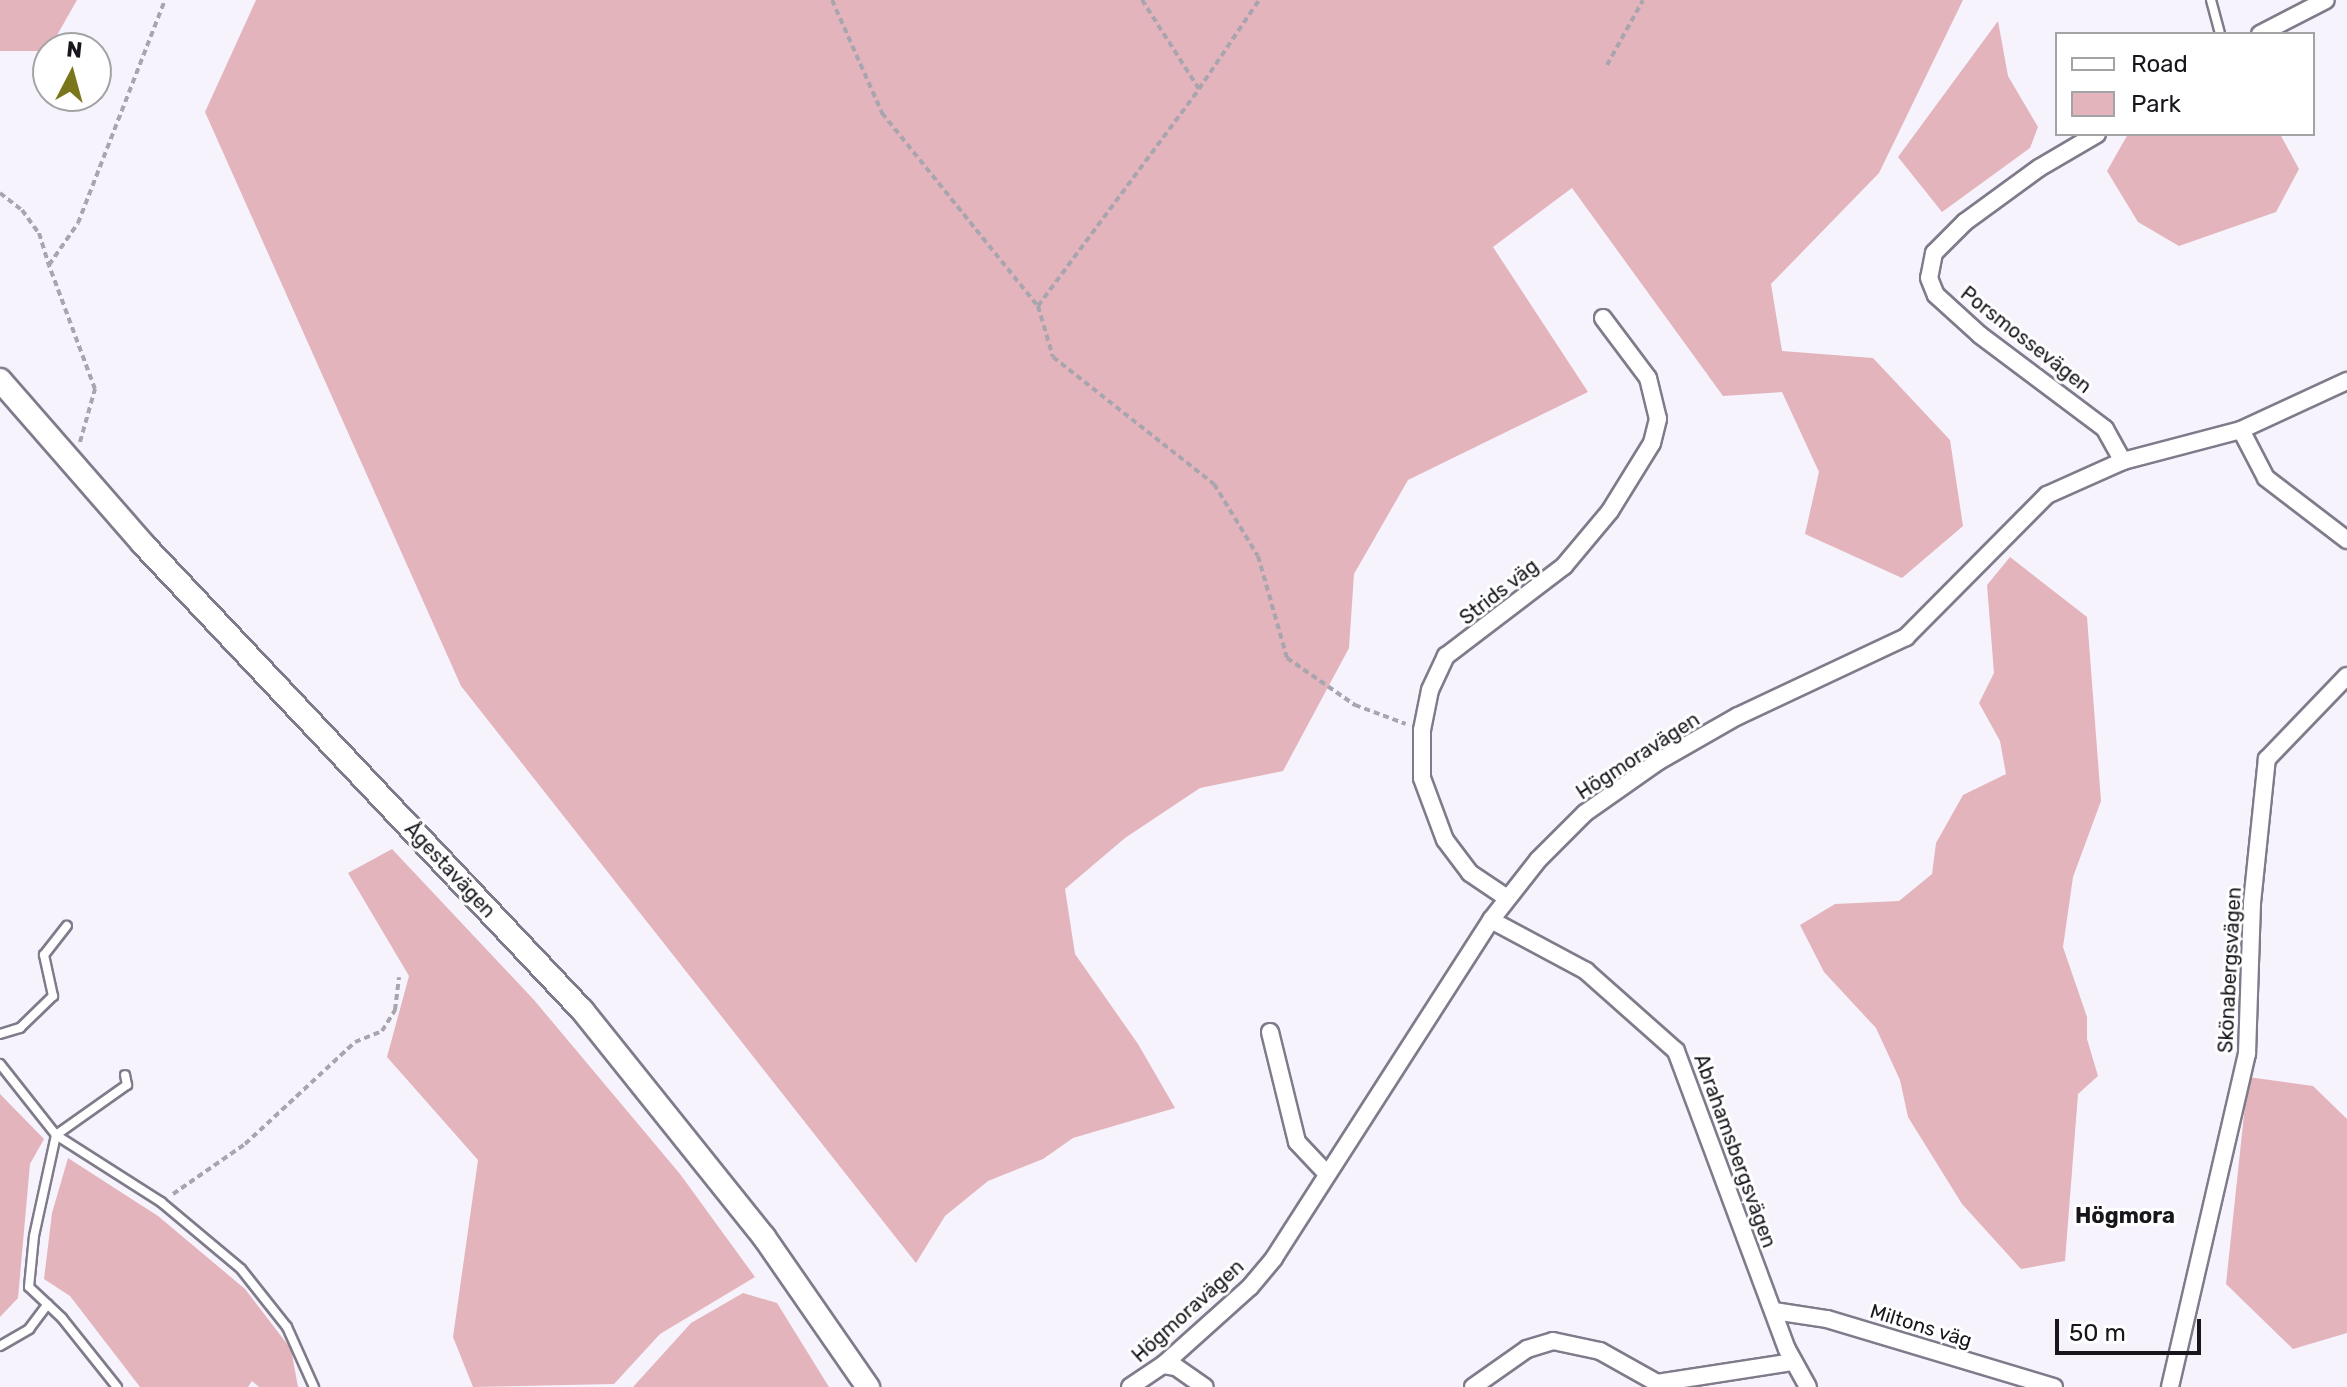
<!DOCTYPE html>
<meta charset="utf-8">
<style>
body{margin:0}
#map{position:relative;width:2347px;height:1387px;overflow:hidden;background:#f6f3fd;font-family:Rubik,sans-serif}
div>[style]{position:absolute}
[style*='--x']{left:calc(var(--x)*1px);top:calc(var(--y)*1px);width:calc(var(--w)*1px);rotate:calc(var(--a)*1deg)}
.green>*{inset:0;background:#e3b4bb}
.path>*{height:4px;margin-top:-2px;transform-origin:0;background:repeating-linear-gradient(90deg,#a8a5ae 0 6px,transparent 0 10px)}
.roads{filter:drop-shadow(2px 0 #807b8a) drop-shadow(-2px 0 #807b8a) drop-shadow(0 2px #807b8a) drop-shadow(0 -2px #807b8a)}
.service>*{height:8px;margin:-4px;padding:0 4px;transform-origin:4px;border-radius:4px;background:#fff}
.minor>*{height:16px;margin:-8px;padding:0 8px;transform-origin:8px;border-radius:8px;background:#fff}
.secondary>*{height:22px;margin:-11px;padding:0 11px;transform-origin:11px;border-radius:11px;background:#fff}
span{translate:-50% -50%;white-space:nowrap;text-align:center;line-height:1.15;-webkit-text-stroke:6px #fff;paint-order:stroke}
.street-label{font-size:20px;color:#18161c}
.neighbourhood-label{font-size:22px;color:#18161c;font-weight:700}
.legend{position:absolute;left:2055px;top:32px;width:260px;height:104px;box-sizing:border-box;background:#fff;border:2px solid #a3a2a4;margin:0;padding:10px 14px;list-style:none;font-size:24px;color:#18161c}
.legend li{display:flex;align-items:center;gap:16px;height:40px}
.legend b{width:40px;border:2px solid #a3a2a4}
.north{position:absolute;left:32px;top:32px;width:80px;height:80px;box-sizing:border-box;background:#fff;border:2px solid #a3a2a4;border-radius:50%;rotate:6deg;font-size:22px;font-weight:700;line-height:32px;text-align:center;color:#18161c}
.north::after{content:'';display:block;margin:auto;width:28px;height:36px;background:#7a761c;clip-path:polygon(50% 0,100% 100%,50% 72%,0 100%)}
.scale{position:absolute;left:2055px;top:1319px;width:146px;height:36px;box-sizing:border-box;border:4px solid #18161c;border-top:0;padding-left:10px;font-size:24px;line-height:28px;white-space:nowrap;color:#18161c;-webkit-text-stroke:6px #fff;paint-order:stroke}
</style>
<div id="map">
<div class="green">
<div style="clip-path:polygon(0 0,77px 0,48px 51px,0 51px)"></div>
<div style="clip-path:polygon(256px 0,1963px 0,1879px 173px,1771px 284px,1782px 351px,1873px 358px,1950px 440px,1963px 526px,1902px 578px,1805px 534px,1819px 472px,1782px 392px,1723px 396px,1572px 188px,1493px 247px,1588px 392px,1408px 480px,1354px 574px,1349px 648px,1283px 771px,1200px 788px,1125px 838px,1065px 889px,1075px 954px,1138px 1044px,1175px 1108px,1073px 1138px,1043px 1159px,988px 1181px,945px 1216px,916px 1263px,461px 686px,205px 112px)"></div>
<div style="clip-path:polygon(1998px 21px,2008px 76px,2038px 127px,2030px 148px,1942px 212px,1898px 157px)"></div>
<div style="clip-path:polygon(2128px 134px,2280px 134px,2299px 169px,2276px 212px,2179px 246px,2138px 222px,2107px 171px)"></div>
<div style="clip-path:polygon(2010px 557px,2087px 617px,2101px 801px,2073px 877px,2063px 947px,2087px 1017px,2087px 1039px,2098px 1076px,2078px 1094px,2065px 1261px,2021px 1269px,1962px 1204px,1908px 1117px,1900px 1080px,1876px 1028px,1824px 972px,1800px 925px,1835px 904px,1899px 901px,1932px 874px,1936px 843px,1963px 795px,2006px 774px,2000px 741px,1979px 703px,1994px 673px,1987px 585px)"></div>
<div style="clip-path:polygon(392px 849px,534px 1000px,680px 1174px,755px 1277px,660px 1334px,614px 1384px,473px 1387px,453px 1337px,478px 1160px,387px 1057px,409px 976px,348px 873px)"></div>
<div style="clip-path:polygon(2248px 1077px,2313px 1086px,2347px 1119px,2347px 1333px,2293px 1349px,2226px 1284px)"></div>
<div style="clip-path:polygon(0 1094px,44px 1139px,30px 1164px,18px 1298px,0 1317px)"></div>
<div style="clip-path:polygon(68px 1158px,158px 1216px,245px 1289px,291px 1349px,298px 1387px,259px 1387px,252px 1381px,248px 1387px,140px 1387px,70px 1296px,44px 1279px,52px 1213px)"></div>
<div style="clip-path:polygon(743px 1293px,777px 1303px,829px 1387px,633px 1387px,691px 1323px)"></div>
</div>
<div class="path">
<div style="--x:832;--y:0;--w:124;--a:66.1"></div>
<div style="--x:882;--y:113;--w:248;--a:51.1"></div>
<div style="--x:1038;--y:306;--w:53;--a:73.6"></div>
<div style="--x:1053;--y:357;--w:205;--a:38.3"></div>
<div style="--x:1214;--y:484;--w:84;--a:58.6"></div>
<div style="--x:1258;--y:556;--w:106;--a:74.1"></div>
<div style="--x:1287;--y:658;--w:83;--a:34.7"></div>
<div style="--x:1355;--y:705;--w:54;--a:20.4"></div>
<div style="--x:1607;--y:65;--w:74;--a:-61"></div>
<div style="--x:1199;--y:89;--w:107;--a:-56"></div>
<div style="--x:0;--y:193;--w:28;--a:38"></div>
<div style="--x:22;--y:210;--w:29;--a:54"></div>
<div style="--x:39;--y:233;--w:34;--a:73"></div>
<div style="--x:1038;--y:306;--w:270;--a:-53.4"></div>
<div style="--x:1199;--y:89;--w:106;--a:-122.6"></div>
<div style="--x:80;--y:442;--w:55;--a:-74.2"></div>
<div style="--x:95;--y:389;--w:132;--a:-110.4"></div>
<div style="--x:49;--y:265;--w:51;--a:-55.4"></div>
<div style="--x:78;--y:223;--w:239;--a:-68.7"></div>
<div style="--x:173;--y:1194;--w:88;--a:-34.8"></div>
<div style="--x:245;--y:1144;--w:150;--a:-42.8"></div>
<div style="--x:355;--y:1042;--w:29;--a:-22"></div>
<div style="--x:382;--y:1031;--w:25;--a:-58"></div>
<div style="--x:395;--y:1010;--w:33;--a:-83"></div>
</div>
<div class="roads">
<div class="service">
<div style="--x:2211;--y:0;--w:35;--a:75"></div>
<div style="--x:0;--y:1034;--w:21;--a:-17"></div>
<div style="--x:20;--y:1028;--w:46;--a:-44.1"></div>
<div style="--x:53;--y:996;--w:42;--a:-102.4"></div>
<div style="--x:44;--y:955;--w:37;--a:-52"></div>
<div style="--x:0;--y:1064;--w:90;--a:51.7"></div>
<div style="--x:56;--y:1135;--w:125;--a:32.5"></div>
<div style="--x:161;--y:1202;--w:104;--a:39.9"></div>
<div style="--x:241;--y:1269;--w:74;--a:51.6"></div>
<div style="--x:287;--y:1327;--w:66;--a:65.8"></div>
<div style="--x:0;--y:1346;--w:34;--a:-30"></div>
<div style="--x:29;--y:1329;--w:31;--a:-53"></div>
<div style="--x:117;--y:1387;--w:88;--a:-128.6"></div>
<div style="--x:62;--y:1318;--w:45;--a:-136.8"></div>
<div style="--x:29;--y:1287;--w:51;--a:-84.4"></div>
<div style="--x:34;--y:1236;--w:103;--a:-77.7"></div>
<div style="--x:56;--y:1135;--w:87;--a:-35.2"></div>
<div style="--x:127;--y:1085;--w:10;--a:-101"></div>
</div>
<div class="minor">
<div style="--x:2260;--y:34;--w:74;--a:-27.3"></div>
<div style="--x:2097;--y:134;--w:67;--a:149.6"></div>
<div style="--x:2039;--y:168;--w:92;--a:143.9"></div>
<div style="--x:1965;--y:222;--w:44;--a:135"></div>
<div style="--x:1934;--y:253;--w:25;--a:101"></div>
<div style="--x:1929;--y:278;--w:18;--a:68"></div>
<div style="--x:1936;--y:295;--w:59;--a:42.3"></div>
<div style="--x:1980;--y:335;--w:156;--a:36.9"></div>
<div style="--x:2105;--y:429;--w:37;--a:61"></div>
<div style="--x:2241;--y:430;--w:54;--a:62.5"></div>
<div style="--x:2266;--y:478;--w:102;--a:37.4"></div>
<div style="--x:1507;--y:898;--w:45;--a:-146"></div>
<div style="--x:1470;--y:873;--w:41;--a:-127.1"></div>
<div style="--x:1445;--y:840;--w:66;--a:-110.4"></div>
<div style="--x:1422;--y:778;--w:48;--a:-90"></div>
<div style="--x:1422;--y:730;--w:41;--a:-78.7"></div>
<div style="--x:1430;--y:690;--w:38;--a:-65"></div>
<div style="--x:1446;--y:656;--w:148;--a:-37.3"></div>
<div style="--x:1564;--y:566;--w:72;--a:-50.1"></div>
<div style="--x:1610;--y:511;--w:80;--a:-58.3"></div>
<div style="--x:1652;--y:443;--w:25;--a:-76"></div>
<div style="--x:1658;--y:419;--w:42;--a:-103.7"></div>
<div style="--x:1648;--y:378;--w:75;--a:-126.9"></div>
<div style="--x:1491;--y:920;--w:108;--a:28.2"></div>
<div style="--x:1586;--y:971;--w:120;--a:41.6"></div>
<div style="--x:1676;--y:1051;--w:318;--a:69.6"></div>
<div style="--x:1787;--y:1349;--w:43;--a:61.1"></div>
<div style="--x:1270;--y:1032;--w:113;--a:76.2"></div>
<div style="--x:1297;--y:1142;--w:44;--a:46.8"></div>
<div style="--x:1774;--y:1311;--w:54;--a:8.6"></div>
<div style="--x:1827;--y:1319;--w:237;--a:16.7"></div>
<div style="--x:1163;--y:1365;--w:13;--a:9"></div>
<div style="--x:1176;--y:1367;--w:35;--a:35"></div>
<div style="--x:1130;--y:1387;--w:40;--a:-34"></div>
<div style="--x:1163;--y:1365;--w:117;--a:-41.9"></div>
<div style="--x:1250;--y:1287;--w:38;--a:-50"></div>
<div style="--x:1274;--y:1258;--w:402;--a:-57.3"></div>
<div style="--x:1491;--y:920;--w:76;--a:-51.9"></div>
<div style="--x:1538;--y:860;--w:66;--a:-45"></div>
<div style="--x:1585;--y:813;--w:90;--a:-35.1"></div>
<div style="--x:1659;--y:761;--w:91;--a:-29.7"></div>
<div style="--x:1738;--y:716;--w:186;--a:-25.2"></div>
<div style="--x:1906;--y:637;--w:200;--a:-45.2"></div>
<div style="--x:2047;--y:495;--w:83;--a:-24.1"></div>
<div style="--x:2123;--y:461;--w:122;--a:-14.7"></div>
<div style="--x:2241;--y:430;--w:117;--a:-24.8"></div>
<div style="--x:1473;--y:1387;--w:66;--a:-35.1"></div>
<div style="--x:1527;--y:1349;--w:27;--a:-17"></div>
<div style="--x:1553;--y:1341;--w:48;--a:12"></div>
<div style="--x:1600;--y:1351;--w:65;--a:29.3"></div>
<div style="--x:1657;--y:1383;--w:138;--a:-8.8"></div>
<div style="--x:2170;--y:1387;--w:342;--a:-77"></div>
<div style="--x:2247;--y:1054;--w:151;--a:-88.1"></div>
<div style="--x:2252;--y:903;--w:145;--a:-84.1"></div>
<div style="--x:2267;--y:759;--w:115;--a:-46.1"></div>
</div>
<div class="secondary">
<div style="--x:0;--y:380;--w:216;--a:48.9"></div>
<div style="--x:142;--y:543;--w:642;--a:46.71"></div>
<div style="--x:582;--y:1010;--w:291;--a:51.3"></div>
<div style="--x:764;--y:1237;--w:183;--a:55.3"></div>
</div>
</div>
<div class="street-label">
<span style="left:2026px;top:340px;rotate:38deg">Porsmossevägen</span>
<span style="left:1499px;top:592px;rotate:-38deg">Strids väg</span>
<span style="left:1638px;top:756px;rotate:-33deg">Högmoravägen</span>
<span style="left:450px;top:870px;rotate:47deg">Ågestavägen</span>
<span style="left:2230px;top:970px;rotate:-87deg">Skönabergsvägen</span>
<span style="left:1735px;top:1151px;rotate:70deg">Abrahamsbergsvägen</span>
<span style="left:1188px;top:1311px;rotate:-42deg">Högmoravägen</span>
<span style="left:1921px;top:1326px;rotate:17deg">Miltons väg</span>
</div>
<div class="neighbourhood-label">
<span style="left:2125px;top:1216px">Högmora</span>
</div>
<ul class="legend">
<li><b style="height:10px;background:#fff"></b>Road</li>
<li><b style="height:22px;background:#e3b4bb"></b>Park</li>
</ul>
<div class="north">N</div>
<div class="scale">50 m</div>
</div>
